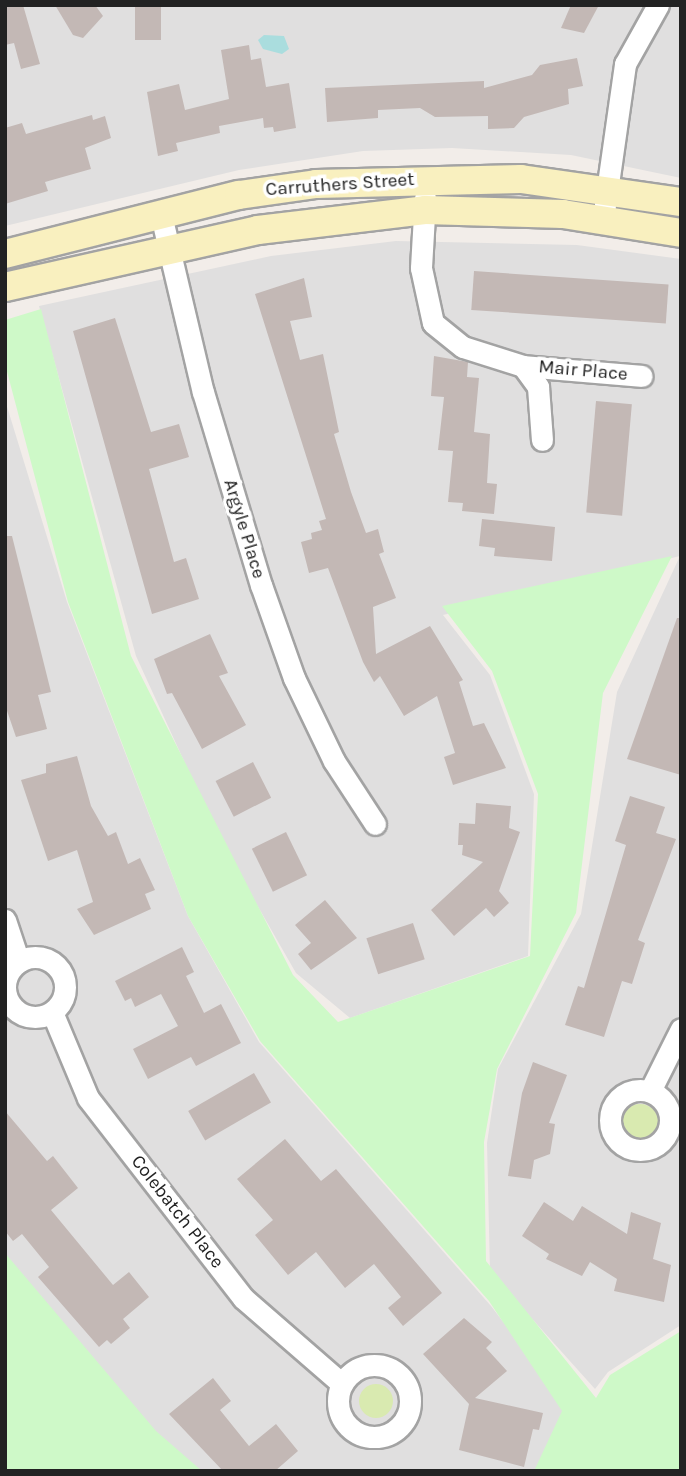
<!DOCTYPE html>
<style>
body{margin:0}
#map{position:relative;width:686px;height:1476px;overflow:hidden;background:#f2ede9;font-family:Karla,sans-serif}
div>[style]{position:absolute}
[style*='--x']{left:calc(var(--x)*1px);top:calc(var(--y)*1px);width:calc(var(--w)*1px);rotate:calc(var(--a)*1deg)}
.residential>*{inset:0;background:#e0dfdf}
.grass>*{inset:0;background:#d9eab0}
.round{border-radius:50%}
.park>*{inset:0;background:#cef9c8}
.water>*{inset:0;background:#aaddde}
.building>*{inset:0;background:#c3b8b5;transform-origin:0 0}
.roads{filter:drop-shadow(2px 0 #a3a3a3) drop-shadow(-2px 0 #a3a3a3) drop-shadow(0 2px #a3a3a3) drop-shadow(0 -2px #a3a3a3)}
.minor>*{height:21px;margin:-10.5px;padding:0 10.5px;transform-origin:10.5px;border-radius:10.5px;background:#fff}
.minor>.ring{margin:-10.5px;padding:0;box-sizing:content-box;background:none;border:21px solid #fff;border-radius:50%}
.secondary>*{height:28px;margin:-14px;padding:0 14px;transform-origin:14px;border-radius:14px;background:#f9f0bf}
span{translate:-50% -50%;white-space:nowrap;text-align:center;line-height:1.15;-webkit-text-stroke:7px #fff;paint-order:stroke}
.street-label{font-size:19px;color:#222}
.frame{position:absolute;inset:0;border:7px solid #222;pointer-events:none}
</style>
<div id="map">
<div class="residential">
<div style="clip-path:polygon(5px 5px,681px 5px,681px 178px,571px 155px,452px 148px,363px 151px,239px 170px,5px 226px)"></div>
<div style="clip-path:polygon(396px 241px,577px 245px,681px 259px,681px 1325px,608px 1372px,595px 1389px,490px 1272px,487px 1143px,498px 1069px,581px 914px,617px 692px,680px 556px,443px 615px,490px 675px,534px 794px,528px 956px,350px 1018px,296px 973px,221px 842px,136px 656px,39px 306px,271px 256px)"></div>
<div style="clip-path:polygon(5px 400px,67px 602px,188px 916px,259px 1042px,491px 1306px,575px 1415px,545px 1471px,179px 1471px,5px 1272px)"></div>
</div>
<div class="grass">
<div class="round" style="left:621px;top:1104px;width:38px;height:38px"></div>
<div class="round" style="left:359px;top:1384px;width:34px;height:34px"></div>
</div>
<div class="park">
<div style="clip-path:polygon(41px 309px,131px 656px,293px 975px,338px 1022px,530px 956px,538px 794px,492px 671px,442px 606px,672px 556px,603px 693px,576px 913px,497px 1069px,484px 1142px,486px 1261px,596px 1398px,610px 1375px,681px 1331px,681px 1471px,534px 1471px,562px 1411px,489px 1301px,260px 1041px,188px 916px,68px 602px,5px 364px,5px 320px)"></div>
<div style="clip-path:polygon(5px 1253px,156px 1431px,202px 1471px,5px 1471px)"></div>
</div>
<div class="water">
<div style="clip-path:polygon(264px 35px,284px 36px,289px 49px,282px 54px,263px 49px,258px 40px)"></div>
</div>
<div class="building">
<div style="clip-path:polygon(5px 5px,23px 5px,40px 64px,21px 69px,14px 43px,5px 45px)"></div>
<div style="clip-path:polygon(55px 5px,95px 5px,103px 16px,83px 38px,73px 35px)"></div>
<div style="left:135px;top:5px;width:26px;height:35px"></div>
<div style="clip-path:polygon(571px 5px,599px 5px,584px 33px,561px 28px)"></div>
<div style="clip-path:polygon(249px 45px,251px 60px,261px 58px,266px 87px,289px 83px,296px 128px,274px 132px,273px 127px,264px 128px,263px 118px,219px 126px,220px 133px,176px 143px,178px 151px,158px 156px,147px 92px,179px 84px,185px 110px,229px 99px,221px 50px)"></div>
<div style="clip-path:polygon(577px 58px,583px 86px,568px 89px,569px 104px,524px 117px,514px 128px,488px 129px,488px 116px,435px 117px,420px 108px,378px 110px,378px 118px,327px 122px,325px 88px,484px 81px,484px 88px,532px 75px,540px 65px)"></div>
<div style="clip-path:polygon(92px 115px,93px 120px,105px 116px,111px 138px,85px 148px,91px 169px,45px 182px,48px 191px,5px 204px,5px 128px,22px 123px,26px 134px)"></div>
<div style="left:474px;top:271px;width:195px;height:39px;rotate:4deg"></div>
<div style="clip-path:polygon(304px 278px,312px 317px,290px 321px,300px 360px,323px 354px,339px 432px,334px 434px,351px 492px,366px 533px,378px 529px,384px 552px,379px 554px,396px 598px,373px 607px,376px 654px,430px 626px,463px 680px,459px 682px,473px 726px,484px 723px,506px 768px,453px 785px,444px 757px,455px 753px,437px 696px,404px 716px,380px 676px,374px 682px,363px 662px,328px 568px,309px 573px,301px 542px,312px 539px,311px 533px,322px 530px,319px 521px,326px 519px,255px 294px)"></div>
<div style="clip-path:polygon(115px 318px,151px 432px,179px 424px,189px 457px,149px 469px,174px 562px,186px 558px,199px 599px,152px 614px,73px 331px)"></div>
<div style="clip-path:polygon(434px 356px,468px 362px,467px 377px,479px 378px,474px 432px,490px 434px,487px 483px,497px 484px,494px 514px,462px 511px,463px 503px,448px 502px,453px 451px,438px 450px,444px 397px,431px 396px)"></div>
<div style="left:596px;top:401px;width:36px;height:112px;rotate:5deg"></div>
<div style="clip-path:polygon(482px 519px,555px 527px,552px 561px,494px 556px,495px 548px,479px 546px)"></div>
<div style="clip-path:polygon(5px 536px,12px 536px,51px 692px,38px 695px,47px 729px,16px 737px,5px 705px)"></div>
<div style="clip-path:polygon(677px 618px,681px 618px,681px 775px,627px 759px)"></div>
<div style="clip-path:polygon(210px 634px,228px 673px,219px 676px,246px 725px,202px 749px,172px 693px,167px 694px,154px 659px)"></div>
<div style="clip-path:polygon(77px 756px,91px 806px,108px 836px,116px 832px,128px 864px,140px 858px,155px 890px,145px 894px,151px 909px,94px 935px,77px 909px,93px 902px,77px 850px,48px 861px,21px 780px,46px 773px,46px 764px)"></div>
<div style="left:253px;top:762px;width:40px;height:42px;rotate:63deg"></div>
<div style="clip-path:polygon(630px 796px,665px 807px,656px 833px,676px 839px,638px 940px,645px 943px,632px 984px,622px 981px,604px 1037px,565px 1025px,578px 986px,584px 988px,626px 845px,615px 841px)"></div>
<div style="clip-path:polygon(476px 803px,511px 806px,509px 828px,520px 832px,499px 891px,509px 903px,494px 917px,486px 908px,454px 936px,431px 910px,483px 862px,462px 855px,463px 845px,458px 845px,459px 823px,475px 824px)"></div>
<div style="left:286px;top:832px;width:48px;height:38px;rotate:64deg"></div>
<div style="clip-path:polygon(325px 900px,357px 938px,311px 970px,298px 954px,311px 943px,295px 925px)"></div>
<div style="left:413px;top:923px;width:38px;height:49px;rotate:72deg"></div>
<div style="clip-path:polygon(182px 947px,194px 972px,186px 976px,204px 1013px,221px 1004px,241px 1043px,196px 1066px,191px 1057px,148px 1079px,133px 1049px,178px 1026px,161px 994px,135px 1007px,131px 998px,125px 1001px,115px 981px)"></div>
<div style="clip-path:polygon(533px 1062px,567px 1075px,549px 1123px,555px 1124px,550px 1154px,534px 1160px,531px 1179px,508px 1176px,522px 1093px)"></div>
<div style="left:254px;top:1073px;width:34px;height:76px;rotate:60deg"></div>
<div style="clip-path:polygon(5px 1111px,47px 1161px,53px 1156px,78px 1188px,51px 1210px,113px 1285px,129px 1272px,149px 1297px,123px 1319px,130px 1328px,111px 1344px,107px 1340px,99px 1347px,38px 1277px,49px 1267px,22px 1234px,13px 1241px,5px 1231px)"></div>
<div style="clip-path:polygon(285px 1139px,321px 1181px,336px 1169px,442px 1293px,403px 1326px,388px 1308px,401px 1297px,374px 1264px,345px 1288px,316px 1252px,288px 1275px,255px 1235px,273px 1220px,237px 1179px)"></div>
<div style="clip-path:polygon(544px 1202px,573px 1221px,582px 1206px,627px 1234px,631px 1212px,661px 1223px,653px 1259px,671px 1265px,664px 1302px,614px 1291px,617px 1279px,590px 1262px,582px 1276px,546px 1259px,549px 1254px,522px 1236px)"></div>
<div style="clip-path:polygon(464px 1318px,492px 1342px,486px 1348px,507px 1371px,475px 1398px,543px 1413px,539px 1430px,533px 1429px,524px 1467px,459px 1450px,469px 1404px,423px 1354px)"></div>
<div style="clip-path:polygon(213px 1378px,231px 1401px,220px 1410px,249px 1446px,276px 1424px,298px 1451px,275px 1471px,223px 1471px,169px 1414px)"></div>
</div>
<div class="roads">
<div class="minor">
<div style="--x:425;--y:198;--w:70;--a:93.3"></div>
<div style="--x:421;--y:268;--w:56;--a:77.7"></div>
<div style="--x:433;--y:323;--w:38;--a:39"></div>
<div style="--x:463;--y:347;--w:63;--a:17.6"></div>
<div style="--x:523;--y:366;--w:26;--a:54"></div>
<div style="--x:538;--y:387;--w:53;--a:85.7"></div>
<div style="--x:161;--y:215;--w:182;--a:76.7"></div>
<div style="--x:203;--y:392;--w:202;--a:73.3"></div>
<div style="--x:261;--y:585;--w:99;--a:70.5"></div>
<div style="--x:294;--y:678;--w:92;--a:64.3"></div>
<div style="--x:334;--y:761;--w:75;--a:56.9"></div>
<div style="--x:603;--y:219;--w:157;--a:-81.9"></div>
<div style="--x:625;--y:64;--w:68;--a:-60.8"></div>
<div style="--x:523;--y:366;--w:119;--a:4.8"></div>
<div style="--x:5;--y:920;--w:44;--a:71.6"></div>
<div class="ring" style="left:5px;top:957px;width:39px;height:39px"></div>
<div style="--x:52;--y:1012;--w:93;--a:67.3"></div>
<div style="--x:88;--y:1098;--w:253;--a:52.2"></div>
<div style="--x:243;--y:1298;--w:131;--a:41"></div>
<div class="ring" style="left:610px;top:1090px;width:39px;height:39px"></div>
<div style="--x:650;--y:1091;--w:69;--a:-63.4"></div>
<div class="ring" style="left:338px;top:1365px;width:51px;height:51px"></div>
</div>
<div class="secondary">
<div style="--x:5;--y:254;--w:241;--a:-14.2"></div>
<div style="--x:239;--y:195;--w:78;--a:-8.1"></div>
<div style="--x:316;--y:184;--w:205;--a:-1.4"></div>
<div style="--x:521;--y:179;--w:162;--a:8.2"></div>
<div style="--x:5;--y:287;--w:259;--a:-12.7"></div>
<div style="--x:258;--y:230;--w:168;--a:-6.8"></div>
<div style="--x:425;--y:210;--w:138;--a:1.7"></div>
<div style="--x:563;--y:214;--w:120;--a:9.1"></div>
</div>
</div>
<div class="street-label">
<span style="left:340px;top:185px;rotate:-4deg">Carruthers Street</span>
<span style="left:583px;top:371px;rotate:5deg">Mair Place</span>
<span style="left:244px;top:529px;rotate:73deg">Argyle Place</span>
<span style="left:177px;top:1212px;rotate:52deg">Colebatch Place</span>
</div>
<div class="frame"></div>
</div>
